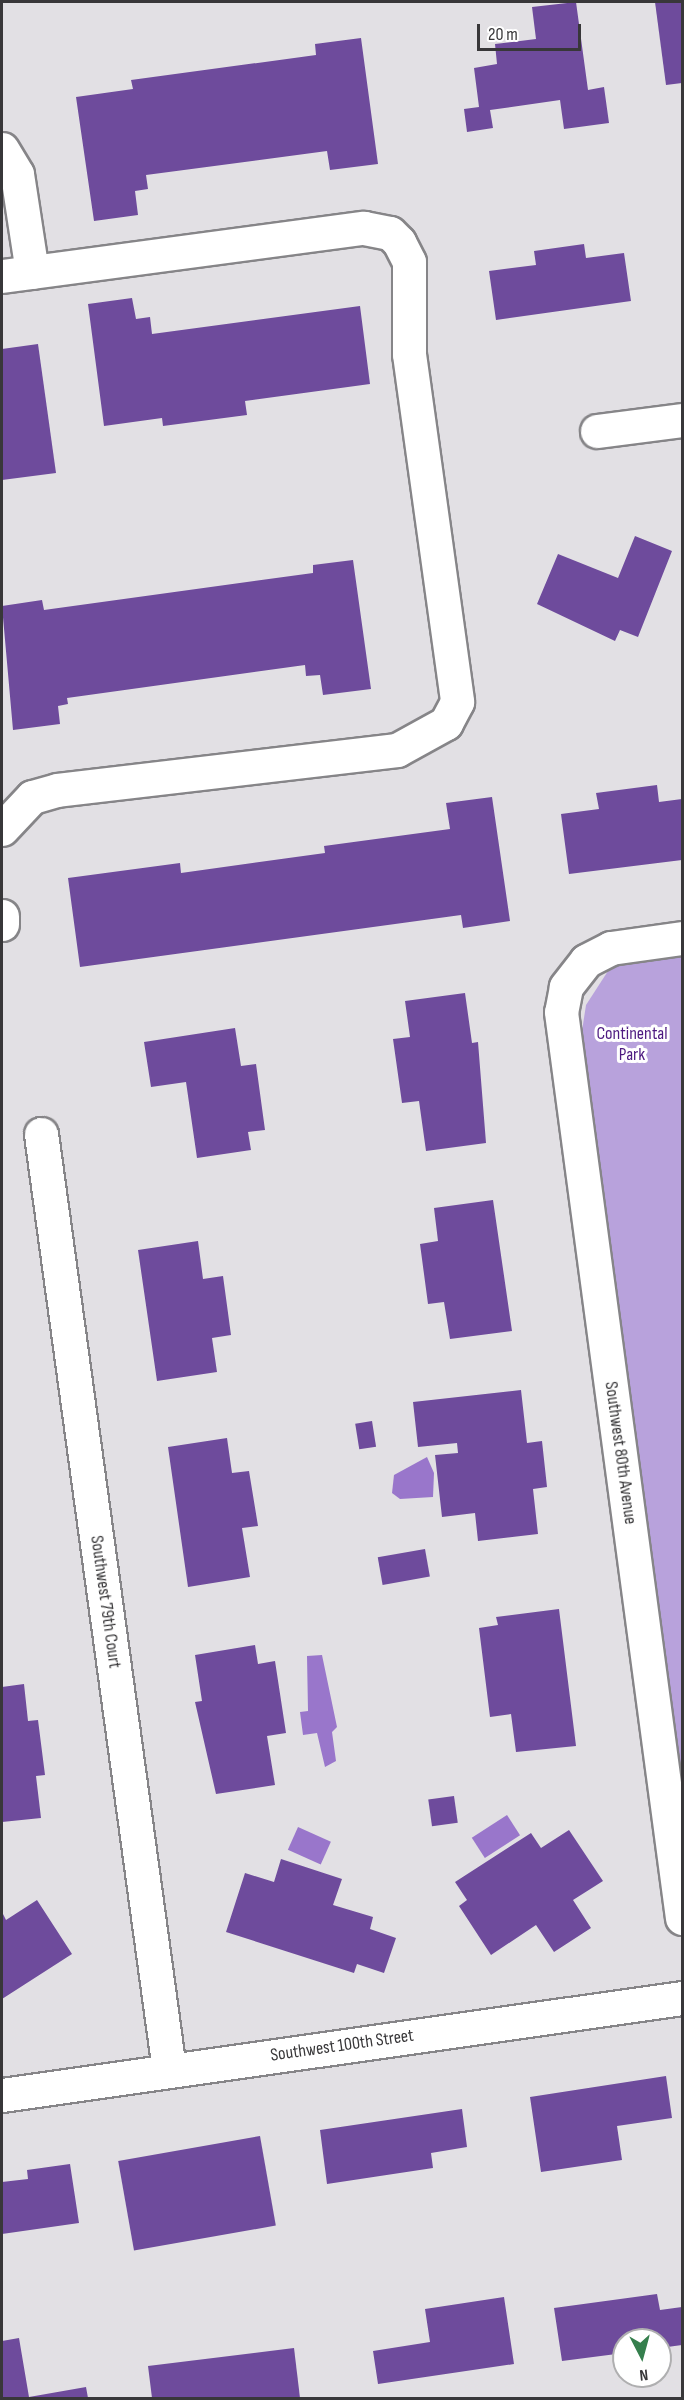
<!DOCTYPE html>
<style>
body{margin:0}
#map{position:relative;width:684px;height:2400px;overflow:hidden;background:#e2e0e4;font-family:"Sofia Sans Condensed",sans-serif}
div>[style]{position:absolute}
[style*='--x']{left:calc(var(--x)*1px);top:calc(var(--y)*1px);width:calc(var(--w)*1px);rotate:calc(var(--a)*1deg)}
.green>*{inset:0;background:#b8a2dc}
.water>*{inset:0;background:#9976cb;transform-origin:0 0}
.building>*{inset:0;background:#6e4b9c;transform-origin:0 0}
.roads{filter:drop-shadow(2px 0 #868588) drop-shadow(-2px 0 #868588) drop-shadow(0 2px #868588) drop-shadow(0 -2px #868588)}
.minor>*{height:33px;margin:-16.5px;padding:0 16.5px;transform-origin:16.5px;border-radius:16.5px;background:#fff}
span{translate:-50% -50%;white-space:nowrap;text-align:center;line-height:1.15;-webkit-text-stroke:6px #fff;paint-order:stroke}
.park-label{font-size:18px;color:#4e1b81}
.street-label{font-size:18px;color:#383739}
.frame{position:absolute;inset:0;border:3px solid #383739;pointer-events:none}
.north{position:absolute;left:612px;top:2328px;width:60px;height:60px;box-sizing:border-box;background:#fff;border:2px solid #afafb0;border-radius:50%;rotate:174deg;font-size:16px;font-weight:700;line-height:24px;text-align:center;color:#383739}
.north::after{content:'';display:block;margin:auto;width:21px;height:27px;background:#357f4d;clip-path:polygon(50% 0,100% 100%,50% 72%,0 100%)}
.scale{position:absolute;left:477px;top:24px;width:104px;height:27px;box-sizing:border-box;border:3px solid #383739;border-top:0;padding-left:8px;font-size:18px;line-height:21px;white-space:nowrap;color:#383739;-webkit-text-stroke:4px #fff;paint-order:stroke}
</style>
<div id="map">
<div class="green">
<div style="clip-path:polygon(682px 953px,682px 1790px,580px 1044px,586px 1005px,608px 971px,627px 960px)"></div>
</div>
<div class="water">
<div style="clip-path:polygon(427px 1457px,434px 1473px,433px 1497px,400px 1499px,392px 1493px,394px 1475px)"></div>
<div style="clip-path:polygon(322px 1655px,337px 1727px,332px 1732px,336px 1761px,325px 1767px,317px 1733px,303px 1735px,300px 1712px,308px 1711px,307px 1656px)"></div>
<div style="left:507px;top:1815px;width:24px;height:42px;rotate:57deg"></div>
<div style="left:298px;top:1827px;width:36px;height:25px;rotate:24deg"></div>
</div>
<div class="building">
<div style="clip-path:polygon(576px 2px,588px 90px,604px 87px,609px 123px,564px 129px,560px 100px,490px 110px,493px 128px,467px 132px,464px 109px,479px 107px,474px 68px,497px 64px,495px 44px,536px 39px,532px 7px)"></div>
<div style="clip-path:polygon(655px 2px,682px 2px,682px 83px,666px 85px)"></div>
<div style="clip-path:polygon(361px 38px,378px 164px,330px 170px,327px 151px,146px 175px,148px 189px,135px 191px,138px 215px,94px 221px,76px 97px,133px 89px,131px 80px,316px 55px,315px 44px)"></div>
<div style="clip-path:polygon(584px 244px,586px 258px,624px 253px,631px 301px,496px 320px,489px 271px,536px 265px,534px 251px)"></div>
<div style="clip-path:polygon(132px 298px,136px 319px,150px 317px,152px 334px,360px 306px,370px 384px,245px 401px,247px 415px,163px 426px,162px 418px,104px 426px,88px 304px)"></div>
<div style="clip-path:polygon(38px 344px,56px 473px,2px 480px,2px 349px)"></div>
<div style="clip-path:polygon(635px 536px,672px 551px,638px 637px,620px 630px,615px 641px,537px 604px,558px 554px,618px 578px)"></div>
<div style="clip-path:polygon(353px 560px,371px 689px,323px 695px,320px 675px,306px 676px,305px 665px,67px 698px,68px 704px,58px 706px,60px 724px,13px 730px,2px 606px,42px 600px,44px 610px,313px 573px,313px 565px)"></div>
<div style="clip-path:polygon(657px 785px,659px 802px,682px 799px,682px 860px,569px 874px,561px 814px,599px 809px,596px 793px)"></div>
<div style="clip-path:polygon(492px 797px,510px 921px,463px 928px,461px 915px,80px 967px,68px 878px,180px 863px,181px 873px,325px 853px,324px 846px,450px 829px,446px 803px)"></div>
<div style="clip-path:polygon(465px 993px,472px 1043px,478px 1042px,486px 1143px,426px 1151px,419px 1101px,402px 1103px,393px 1039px,410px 1037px,405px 1001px)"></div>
<div style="clip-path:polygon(235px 1028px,241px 1066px,256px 1064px,265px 1130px,248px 1132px,251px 1150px,197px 1158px,186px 1082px,151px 1087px,144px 1042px)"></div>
<div style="clip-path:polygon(493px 1200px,512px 1331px,450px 1339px,444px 1302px,428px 1304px,420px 1244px,438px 1241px,434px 1208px)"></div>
<div style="clip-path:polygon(198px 1241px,203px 1279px,223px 1276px,231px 1335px,212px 1338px,217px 1372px,157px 1381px,138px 1250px)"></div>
<div style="clip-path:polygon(521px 1390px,527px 1443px,542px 1441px,547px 1487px,533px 1489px,538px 1534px,478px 1541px,475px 1513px,442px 1517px,435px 1455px,458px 1453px,457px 1443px,418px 1447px,413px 1402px)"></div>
<div style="left:372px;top:1421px;width:26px;height:17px;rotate:81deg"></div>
<div style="clip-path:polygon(227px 1438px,232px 1473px,249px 1471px,258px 1526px,242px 1528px,250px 1577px,188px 1587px,168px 1447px)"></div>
<div style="left:425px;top:1549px;width:28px;height:48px;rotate:80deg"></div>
<div style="clip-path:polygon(559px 1609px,576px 1746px,516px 1752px,511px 1714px,490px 1717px,479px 1628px,498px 1625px,496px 1617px)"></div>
<div style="clip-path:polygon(255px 1645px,258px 1664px,275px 1661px,286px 1733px,267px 1736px,275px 1785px,216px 1794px,195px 1702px,202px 1701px,195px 1655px)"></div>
<div style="clip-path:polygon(24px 1684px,28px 1721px,38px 1720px,45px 1775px,36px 1776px,41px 1818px,2px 1822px,2px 1687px)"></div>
<div style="left:454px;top:1796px;width:27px;height:26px;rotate:82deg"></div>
<div style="clip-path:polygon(569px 1830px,603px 1881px,573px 1900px,591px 1928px,554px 1952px,536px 1925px,491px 1955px,459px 1906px,467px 1900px,455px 1882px,531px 1833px,541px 1848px)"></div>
<div style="clip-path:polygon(281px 1859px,342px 1879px,333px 1905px,373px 1917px,370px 1929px,396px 1938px,384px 1973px,357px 1964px,354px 1973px,226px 1932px,245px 1873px,274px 1882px)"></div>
<div style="clip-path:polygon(37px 1900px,72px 1954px,2px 1999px,2px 1912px,6px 1920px)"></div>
<div style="clip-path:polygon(666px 2076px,672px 2118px,617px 2126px,622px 2160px,541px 2172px,530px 2097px)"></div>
<div style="clip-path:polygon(462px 2109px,467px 2147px,431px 2153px,433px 2168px,327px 2184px,320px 2130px)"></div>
<div style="left:260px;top:2136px;width:91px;height:144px;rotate:80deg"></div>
<div style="clip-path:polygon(70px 2164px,79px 2223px,2px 2234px,2px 2182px,28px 2179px,27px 2170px)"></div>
<div style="clip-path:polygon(657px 2294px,660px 2310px,682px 2307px,682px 2345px,660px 2348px,660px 2340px,624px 2340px,624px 2353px,562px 2361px,554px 2308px)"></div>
<div style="clip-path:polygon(504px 2297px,514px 2364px,378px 2384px,373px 2351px,430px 2342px,425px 2309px)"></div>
<div style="clip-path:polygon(19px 2338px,29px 2397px,86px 2387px,88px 2398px,2px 2398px,2px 2341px)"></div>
<div style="clip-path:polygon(294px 2348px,300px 2398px,152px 2398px,148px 2366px)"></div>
</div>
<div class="roads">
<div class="minor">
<div style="--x:2;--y:149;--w:29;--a:59"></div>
<div style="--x:17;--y:174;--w:99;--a:81.3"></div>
<div style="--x:2;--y:276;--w:365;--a:-7.6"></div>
<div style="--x:364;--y:228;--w:26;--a:11"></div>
<div style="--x:390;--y:233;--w:13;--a:45"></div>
<div style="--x:399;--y:242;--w:22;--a:63"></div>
<div style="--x:409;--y:262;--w:92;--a:90"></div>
<div style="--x:409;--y:354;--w:351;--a:82.1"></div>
<div style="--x:457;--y:702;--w:24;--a:118"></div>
<div style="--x:446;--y:723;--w:56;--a:151.1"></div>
<div style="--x:397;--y:750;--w:342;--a:173.3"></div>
<div style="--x:57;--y:790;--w:26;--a:164"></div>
<div style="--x:32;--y:797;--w:44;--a:133.2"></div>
<div style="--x:597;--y:431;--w:86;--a:-7.4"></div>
<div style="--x:2;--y:916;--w:8;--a:90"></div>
<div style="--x:682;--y:938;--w:72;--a:172"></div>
<div style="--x:611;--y:948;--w:28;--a:153"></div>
<div style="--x:586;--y:961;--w:33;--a:128"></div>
<div style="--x:566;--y:987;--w:25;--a:101"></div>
<div style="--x:561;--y:1012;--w:914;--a:82.39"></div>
<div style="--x:41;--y:1134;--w:945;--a:82.21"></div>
<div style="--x:2;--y:2095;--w:687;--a:-8.12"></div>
</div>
</div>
<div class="park-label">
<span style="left:632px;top:1045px">Continental<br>Park</span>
</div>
<div class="street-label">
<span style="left:620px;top:1453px;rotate:82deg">Southwest 80th Avenue</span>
<span style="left:105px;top:1602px;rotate:82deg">Southwest 79th Court</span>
<span style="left:342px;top:2046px;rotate:-8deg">Southwest 100th Street</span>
</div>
<div class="frame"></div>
<div class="north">N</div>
<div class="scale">20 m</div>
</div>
